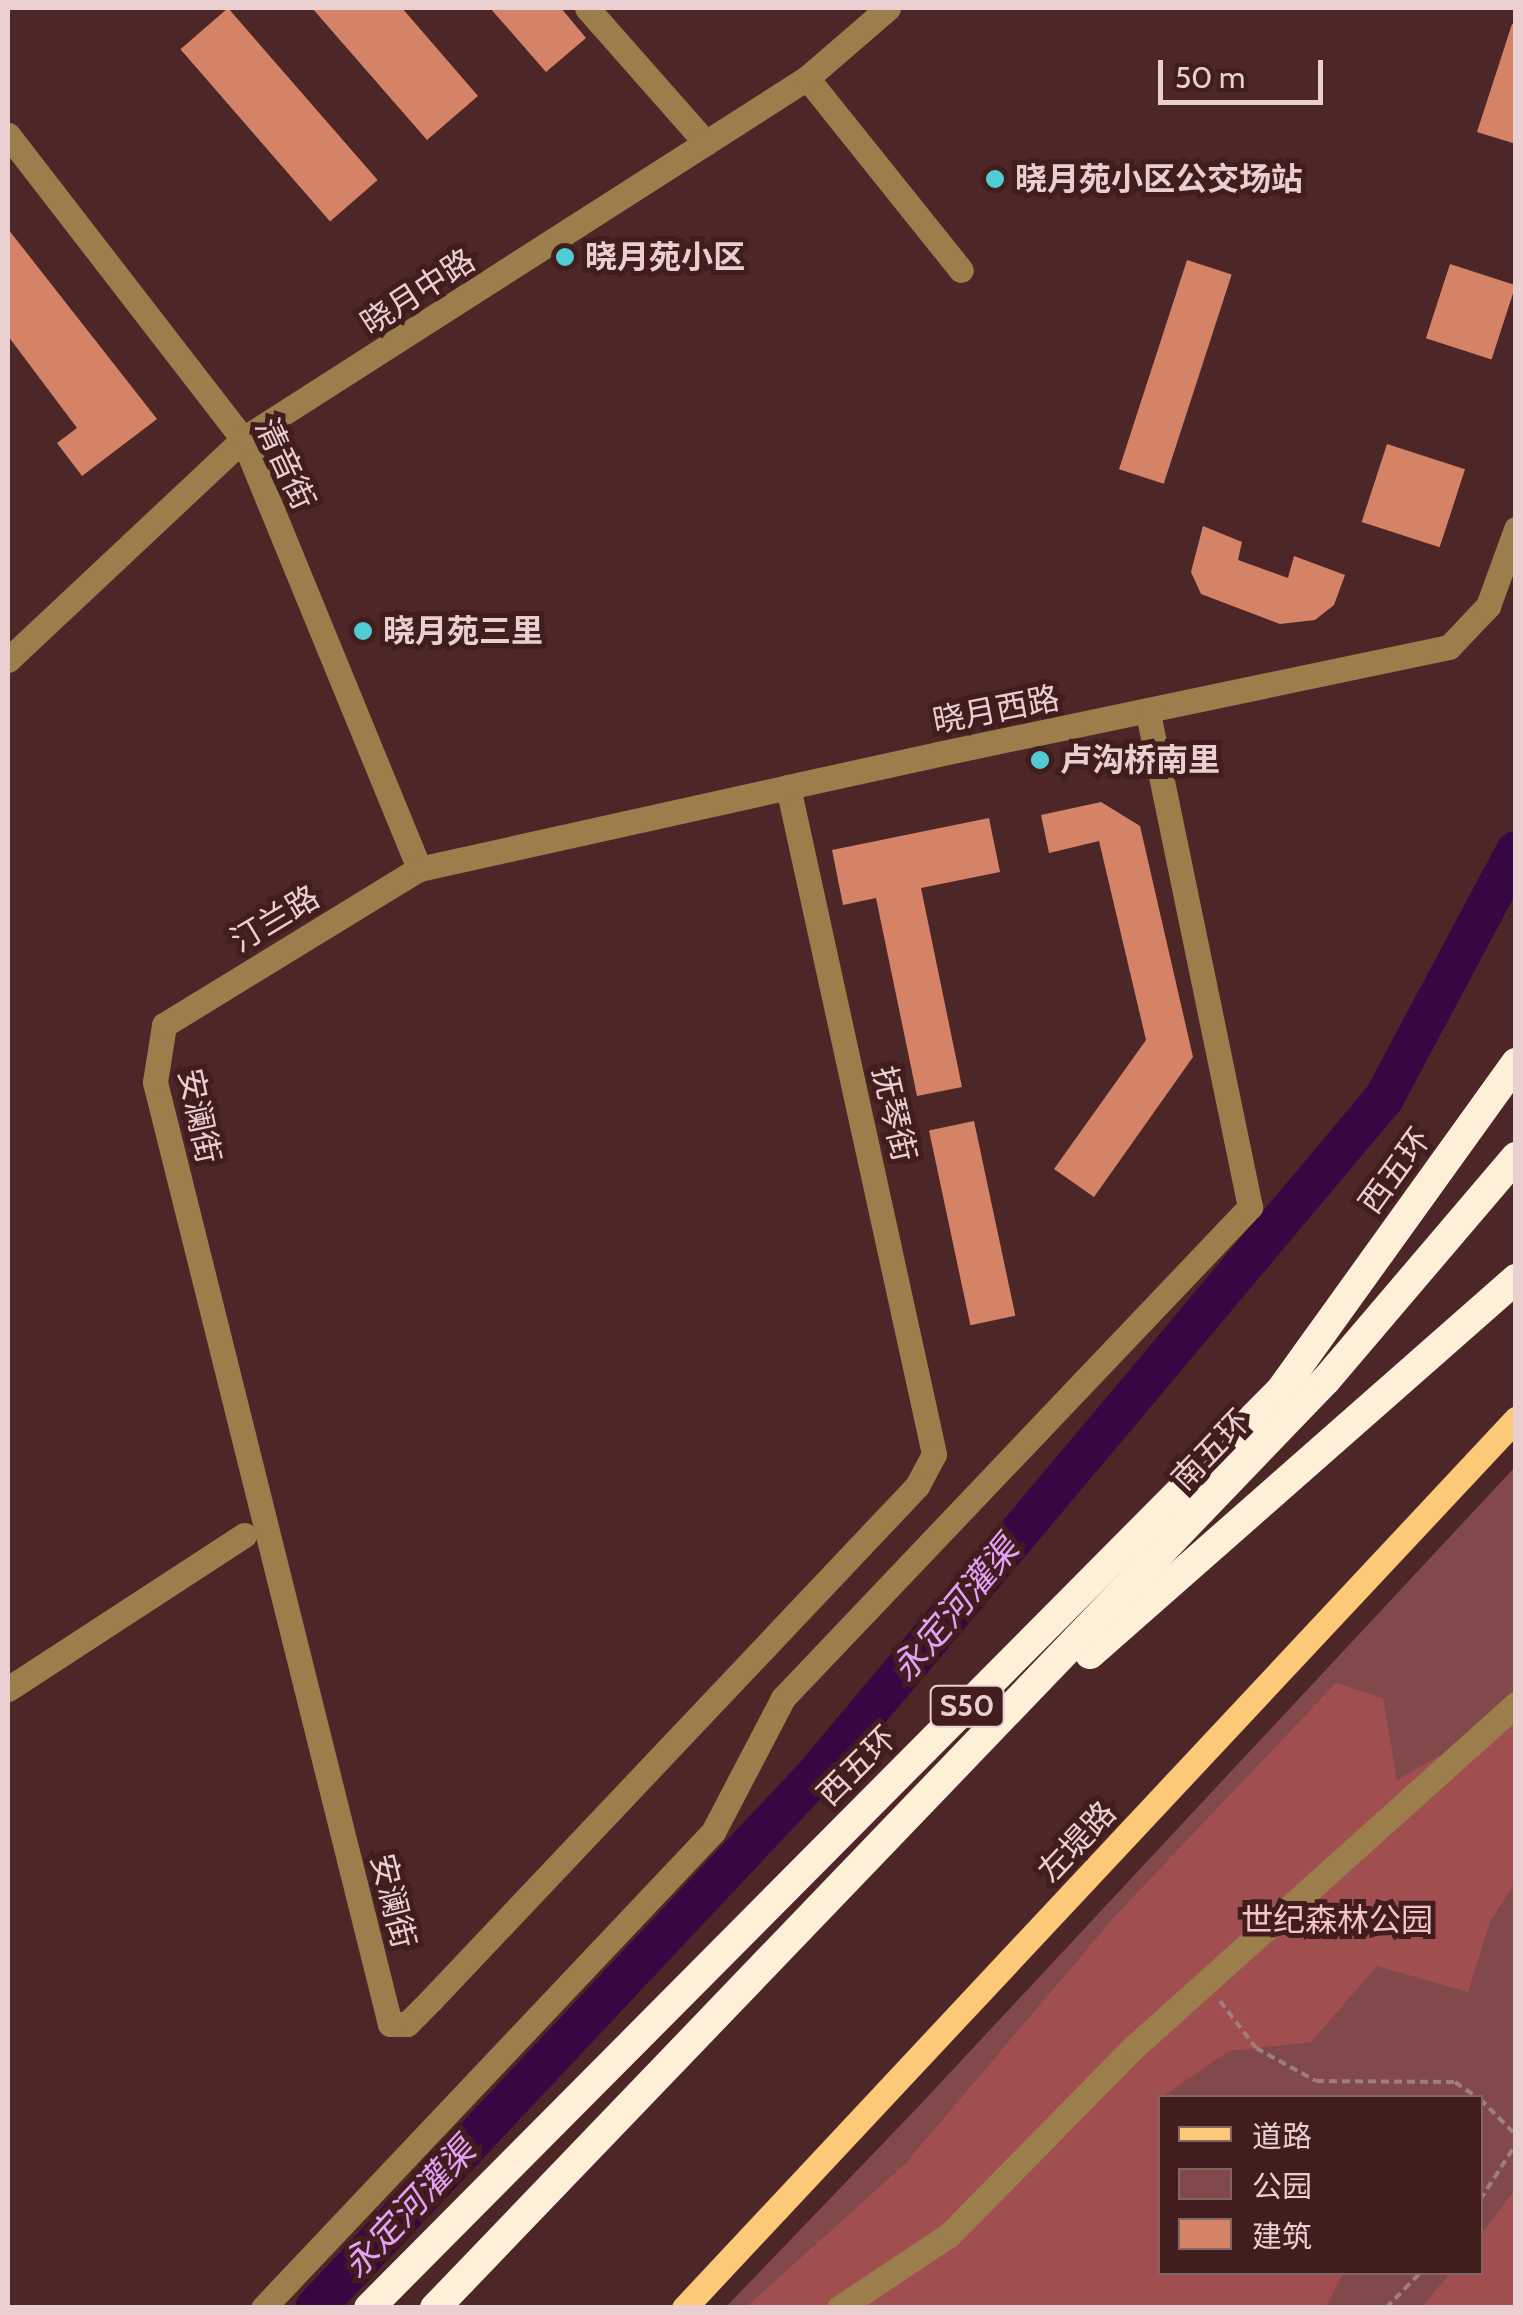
<!DOCTYPE html>
<meta charset="utf-8">
<style>
body{margin:0}
#map{position:relative;width:1523px;height:2315px;overflow:hidden;background:#4d2728;font-family:Cabin,"Noto Sans SC",sans-serif}
div>[style]{position:absolute}
[style*='--x']{left:calc(var(--x)*1px);top:calc(var(--y)*1px);width:calc(var(--w)*1px);rotate:calc(var(--a)*1deg)}
.green>*{inset:0;background:#82494a}
.forest>*{inset:0;background:#a14e51}
.river>*{height:40px;margin:-20px;padding:0 20px;transform-origin:20px;border-radius:20px;background:#380743}
.building>*{inset:0;background:#d58367;transform-origin:0 0}
.path>*{height:4px;margin-top:-2px;transform-origin:0;background:repeating-linear-gradient(90deg,#9e7e7e 0 8px,transparent 0 13px)}
.minor>*{height:25px;margin:-12.5px;padding:0 12.5px;transform-origin:12.5px;border-radius:12.5px;background:#9c7e4c}
.major>*{height:25px;margin:-12.5px;padding:0 12.5px;transform-origin:12.5px;border-radius:12.5px;background:#fbc977}
.highway>*{height:30px;margin:-15px;padding:0 15px;transform-origin:15px;border-radius:15px;background:#feefd9}
.dots>*{width:28px;height:28px;translate:-50% -50%;box-sizing:border-box;border:5px solid #421d1e;border-radius:50%}
span{translate:-50% -50%;white-space:nowrap;text-align:center;line-height:1.15;-webkit-text-stroke:10px #421d1e;paint-order:stroke}
.shield-label span{padding:2px 8px;background:#421d1e;border:2px solid;border-radius:8px;-webkit-text-stroke-width:0}
.shield-label{font-size:30px;color:#e9cfcf;font-weight:700}
.poi-label{font-size:32px;color:#e9cfcf;font-weight:700}
.left{translate:0 -50%;text-align:left}
.street-label{font-size:32px;color:#e9cfcf}
.park-label{font-size:32px;color:#f4c3c2}
.water-label{font-size:35px;color:#e5a0f7;font-style:italic}
.frame{position:absolute;inset:0;border:10px solid #e9cfcf;pointer-events:none}
.legend{position:absolute;left:1158px;top:2095px;width:325px;height:180px;box-sizing:border-box;background:#421d1e;border:2px solid #856465;margin:0;padding:12px 18px;list-style:none;font-size:30px;color:#e9cfcf}
.legend li{display:flex;align-items:center;gap:20px;height:50px}
.legend b{width:50px;border:2px solid #856465}
.scale{position:absolute;left:1158px;top:60px;width:165px;height:45px;box-sizing:border-box;border:5px solid #e9cfcf;border-top:0;padding-left:12px;font-size:30px;line-height:35px;white-space:nowrap;color:#e9cfcf;-webkit-text-stroke:8px #421d1e;paint-order:stroke}
</style>
<div id="map">
<div class="green">
<div style="clip-path:polygon(evenodd,1515px 1467px,1515px 2307px,725px 2308px,918px 2107px,1515px 1467px,1160px 2098px,1480px 2098px,1480px 2272px,1160px 2272px,1160px 2098px)"></div>
</div>
<div class="forest">
<div style="clip-path:polygon(1336px 1683px,1383px 1698px,1397px 1780px,1515px 1713px,1515px 1882px,1490px 1922px,1468px 1992px,1377px 1966px,1311px 2042px,1229px 2051px,1160px 2098px,1160px 2272px,1343px 2273px,1326px 2307px,745px 2308px,905px 2164px,1116px 1915px)"></div>
<div style="clip-path:polygon(1515px 2190px,1515px 2307px,1422px 2307px,1450px 2273px,1480px 2272px,1481px 2234px)"></div>
</div>
<div class="river">
<div style="--x:315;--y:2308;--w:726;--a:-46.79"></div>
<div style="--x:812;--y:1779;--w:889;--a:-49.97"></div>
<div style="--x:1384;--y:1098;--w:280;--a:-61.9"></div>
</div>
<div class="building">
<div style="left:228px;top:8px;width:228px;height:63px;rotate:49deg"></div>
<div style="clip-path:polygon(312px 8px,402px 8px,478px 96px,427px 140px)"></div>
<div style="clip-path:polygon(490px 8px,561px 8px,586px 38px,546px 72px)"></div>
<div style="clip-path:polygon(1512px 24px,1516px 24px,1516px 144px,1477px 132px)"></div>
<div style="clip-path:polygon(8px 229px,157px 419px,82px 476px,57px 443px,77px 428px,8px 336px)"></div>
<div style="left:1187px;top:260px;width:47px;height:220px;rotate:18deg"></div>
<div style="left:1450px;top:264px;width:69px;height:78px;rotate:18deg"></div>
<div style="left:1387px;top:444px;width:82px;height:82px;rotate:18deg"></div>
<div style="clip-path:polygon(1203px 526px,1242px 542px,1238px 560px,1288px 578px,1294px 556px,1345px 575px,1334px 605px,1315px 620px,1280px 624px,1201px 594px,1191px 572px)"></div>
<div style="clip-path:polygon(1101px 802px,1140px 826px,1193px 1057px,1094px 1197px,1054px 1169px,1146px 1040px,1099px 841px,1049px 853px,1041px 815px)"></div>
<div style="clip-path:polygon(989px 818px,1000px 872px,921px 888px,962px 1087px,917px 1096px,876px 898px,843px 905px,832px 850px)"></div>
<div style="left:974px;top:1121px;width:199px;height:46px;rotate:78deg"></div>
</div>
<div class="path">
<div style="--x:1220;--y:2001;--w:59;--a:52.5"></div>
<div style="--x:1256;--y:2048;--w:68;--a:28.8"></div>
<div style="--x:1316;--y:2081;--w:139;--a:0.4"></div>
<div style="--x:1455;--y:2082;--w:28;--a:35"></div>
<div style="--x:1480;--y:2099;--w:51;--a:45"></div>
<div style="--x:1480;--y:2200;--w:67;--a:-57.3"></div>
<div style="--x:1386;--y:2308;--w:50;--a:-45.8"></div>
</div>
<div class="minor">
<div style="--x:587;--y:8;--w:180;--a:48.6"></div>
<div style="--x:807;--y:78;--w:246;--a:51.3"></div>
<div style="--x:8;--y:135;--w:384;--a:52.3"></div>
<div style="--x:243;--y:439;--w:465;--a:67.7"></div>
<div style="--x:8;--y:660;--w:323;--a:-43.2"></div>
<div style="--x:243;--y:439;--w:670;--a:-32.62"></div>
<div style="--x:807;--y:78;--w:107;--a:-40.8"></div>
<div style="--x:788;--y:787;--w:683;--a:77.65"></div>
<div style="--x:934;--y:1454;--w:36;--a:118"></div>
<div style="--x:917;--y:1486;--w:707;--a:133.4"></div>
<div style="--x:431;--y:2000;--w:34;--a:135"></div>
<div style="--x:407;--y:2024;--w:17;--a:180"></div>
<div style="--x:390;--y:2024;--w:971;--a:-104.01"></div>
<div style="--x:155;--y:1082;--w:58;--a:-81"></div>
<div style="--x:164;--y:1025;--w:299;--a:-31.5"></div>
<div style="--x:419;--y:869;--w:378;--a:-12.5"></div>
<div style="--x:788;--y:787;--w:154;--a:-12.4"></div>
<div style="--x:938;--y:754;--w:522;--a:-11.83"></div>
<div style="--x:1449;--y:647;--w:57;--a:-46.4"></div>
<div style="--x:1488;--y:606;--w:82;--a:-70"></div>
<div style="--x:8;--y:1689;--w:282;--a:-33.1"></div>
<div style="--x:263;--y:2308;--w:655;--a:-46.61"></div>
<div style="--x:713;--y:1832;--w:151;--a:-62.4"></div>
<div style="--x:783;--y:1698;--w:678;--a:-46.44"></div>
<div style="--x:1250;--y:1207;--w:504;--a:-101.67"></div>
<div style="--x:839;--y:2308;--w:132;--a:-33.6"></div>
<div style="--x:949;--y:2235;--w:264;--a:-45.5"></div>
<div style="--x:1134;--y:2047;--w:513;--a:-41.92"></div>
</div>
<div class="major">
<div style="--x:684;--y:2308;--w:1218;--a:-46.9"></div>
</div>
<div class="highway">
<div style="--x:1090;--y:1654;--w:568;--a:-41.36"></div>
<div style="--x:369;--y:2308;--w:1294;--a:-45.19"></div>
<div style="--x:1281;--y:1390;--w:403;--a:-54.3"></div>
<div style="--x:435;--y:2308;--w:1286;--a:-46.17"></div>
<div style="--x:1326;--y:1380;--w:293;--a:-49.6"></div>
</div>
<div class="dots">
<div style="left:995px;top:179px;background:#51ccd2"></div>
<div style="left:565px;top:257px;background:#51ccd2"></div>
<div style="left:363px;top:631px;background:#51ccd2"></div>
<div style="left:1040px;top:760px;background:#51ccd2"></div>
</div>
<div class="shield-label">
<span style="left:967px;top:1706px">S50</span>
</div>
<div class="poi-label">
<span class="left" style="left:1015px;top:179px">晓月苑小区公交场站</span>
<span class="left" style="left:585px;top:257px">晓月苑小区</span>
<span class="left" style="left:383px;top:631px">晓月苑三里</span>
<span class="left" style="left:1060px;top:760px">卢沟桥南里</span>
</div>
<div class="street-label">
<span style="left:418px;top:292px;rotate:-33deg">晓月中路</span>
<span style="left:285px;top:464px;rotate:65deg">清音街</span>
<span style="left:996px;top:710px;rotate:-11deg">晓月西路</span>
<span style="left:275px;top:919px;rotate:-31deg">汀兰路</span>
<span style="left:894px;top:1114px;rotate:77deg">抚琴街</span>
<span style="left:199px;top:1116px;rotate:78deg">安澜街</span>
<span style="left:1395px;top:1171px;rotate:-54deg">西五环</span>
<span style="left:1211px;top:1450px;rotate:-46deg">南五环</span>
<span style="left:857px;top:1766px;rotate:-45deg">西五环</span>
<span style="left:1077px;top:1842px;rotate:-47deg">左堤路</span>
<span style="left:393px;top:1901px;rotate:76deg">安澜街</span>
</div>
<div class="park-label">
<span style="left:1337px;top:1920px">世纪森林公园</span>
</div>
<div class="water-label">
<span style="left:955px;top:1609px;rotate:-50deg">永定河灌渠</span>
<span style="left:409px;top:2208px;rotate:-47deg">永定河灌渠</span>
</div>
<div class="frame"></div>
<ul class="legend">
<li><b style="height:12px;background:#fbc977"></b>道路</li>
<li><b style="height:28px;background:#82494a"></b>公园</li>
<li><b style="height:28px;background:#d58367"></b>建筑</li>
</ul>
<div class="scale">50 m</div>
</div>
